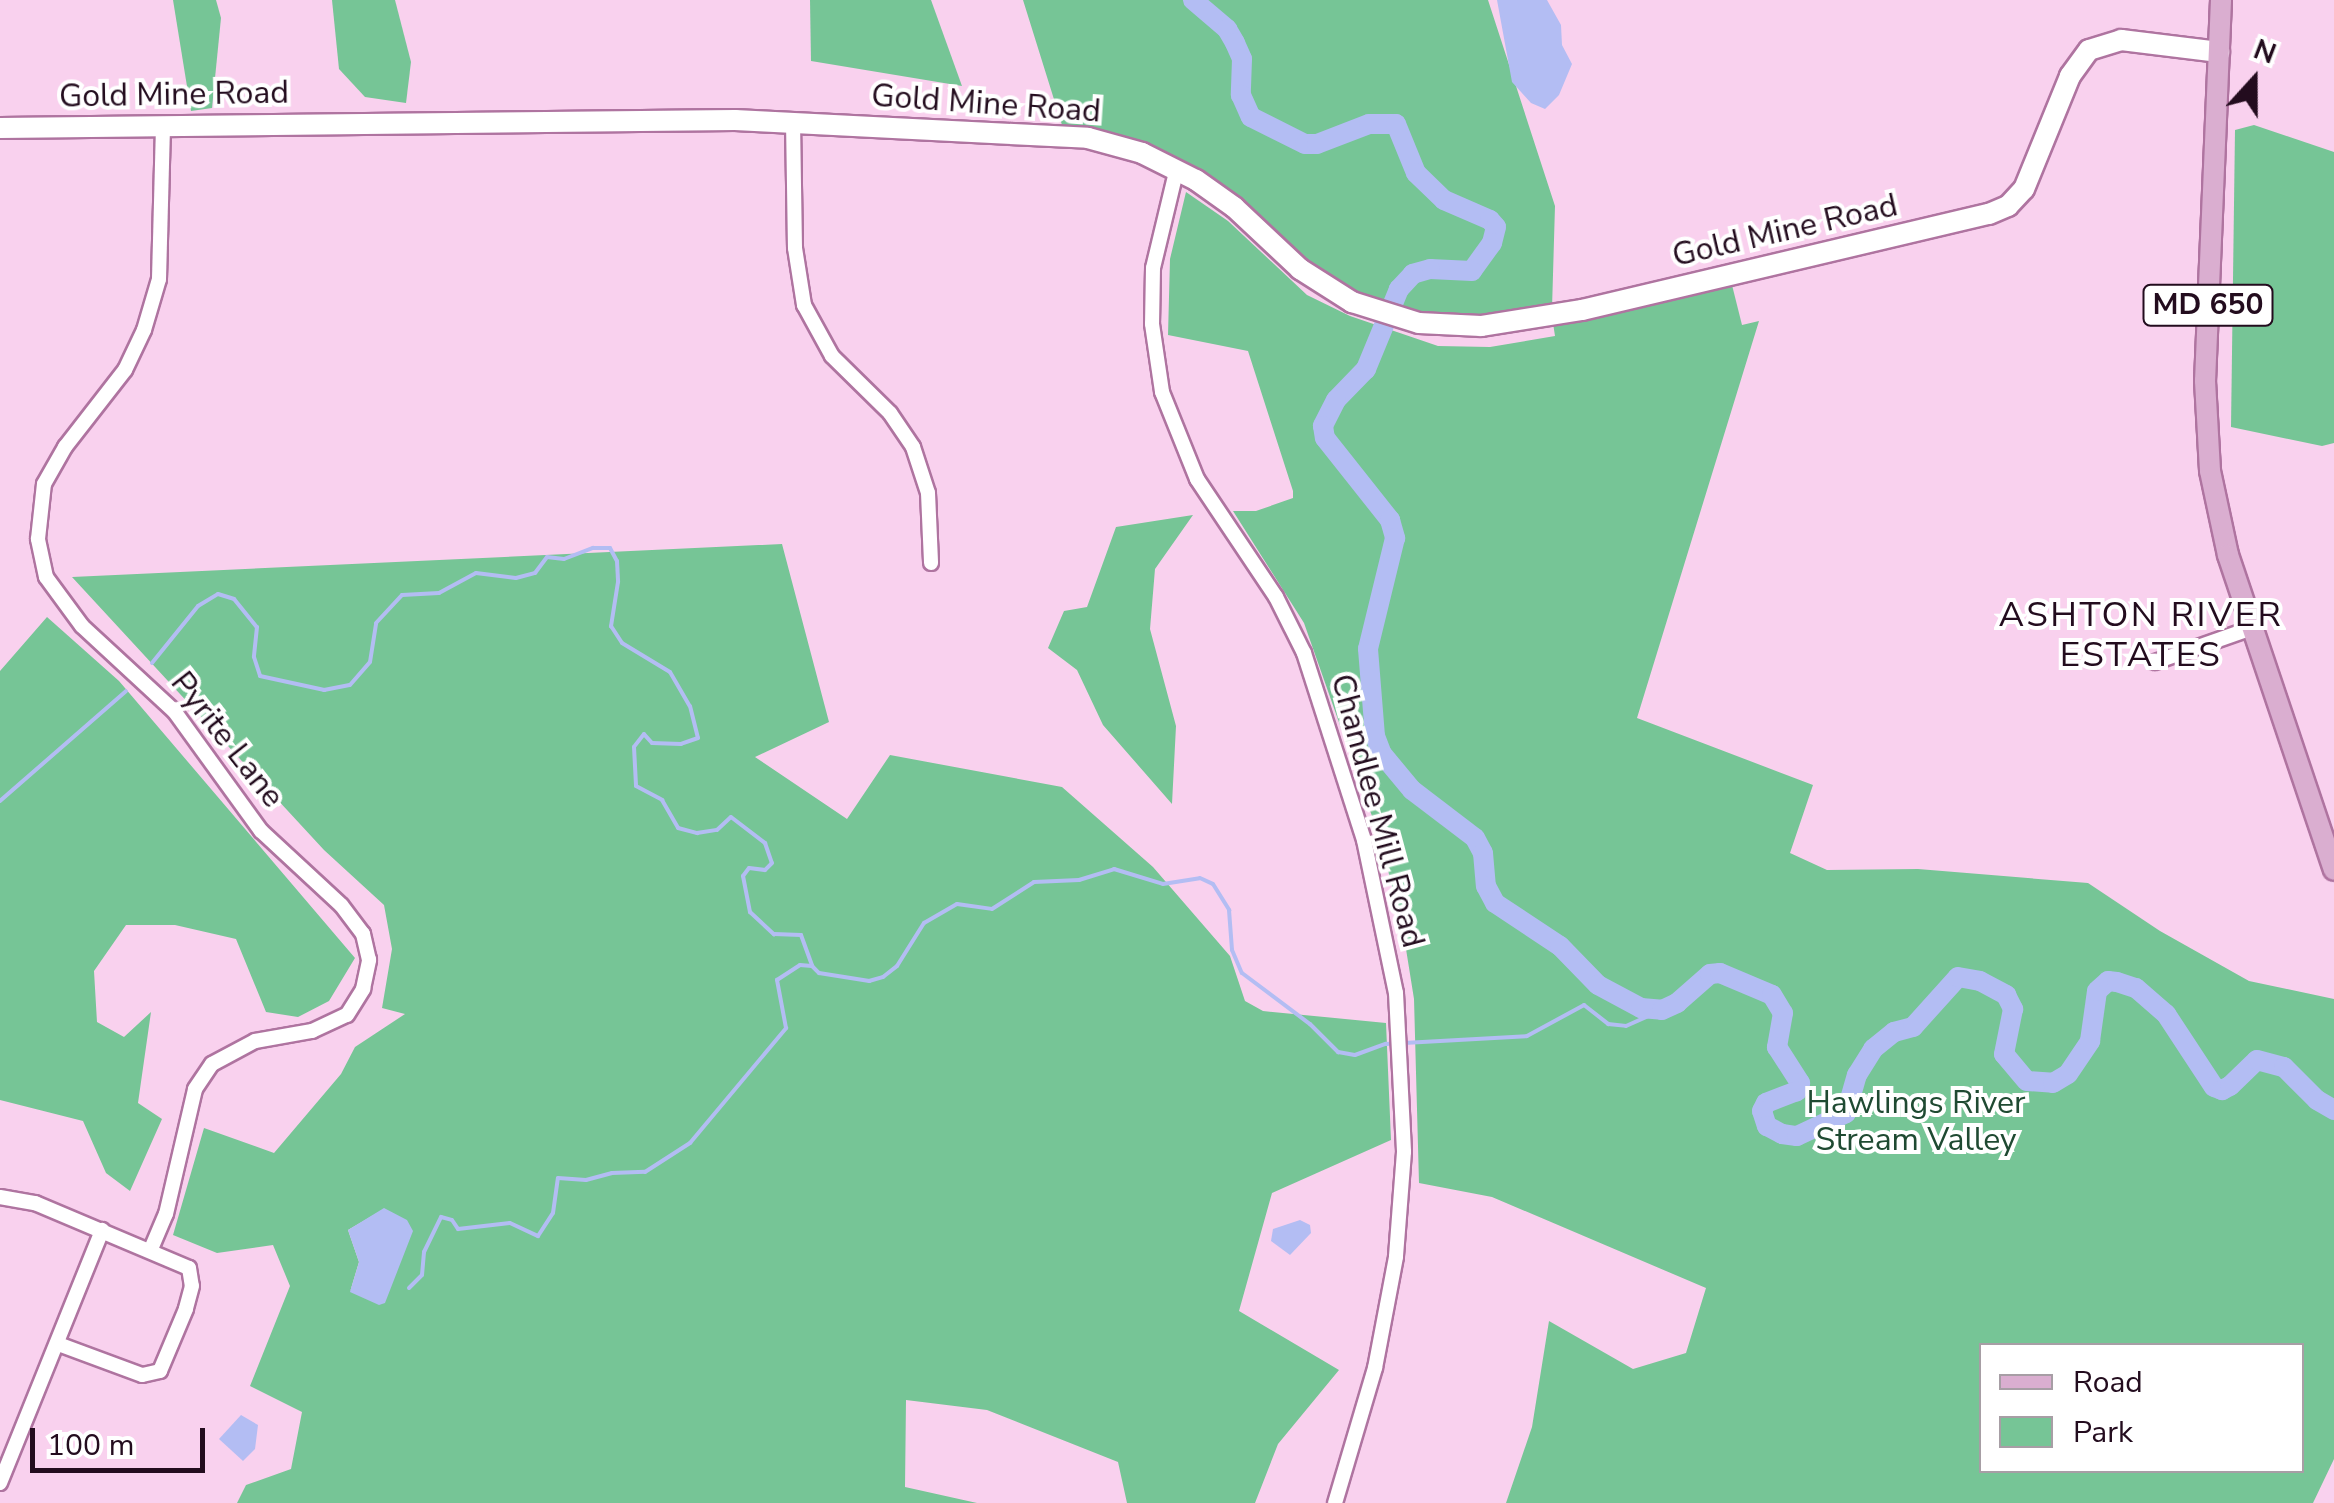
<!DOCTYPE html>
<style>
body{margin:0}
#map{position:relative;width:2334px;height:1503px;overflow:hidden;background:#f9d1ee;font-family:"Nunito Sans",sans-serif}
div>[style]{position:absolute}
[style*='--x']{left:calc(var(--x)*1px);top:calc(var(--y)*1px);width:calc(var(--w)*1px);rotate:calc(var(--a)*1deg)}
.green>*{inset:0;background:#76c596}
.water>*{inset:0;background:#b3bdf3}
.stream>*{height:4px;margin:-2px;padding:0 2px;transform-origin:2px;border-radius:2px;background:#b3bdf3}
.river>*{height:20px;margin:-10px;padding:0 10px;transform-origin:10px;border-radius:10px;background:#b3bdf3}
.roads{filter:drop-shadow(2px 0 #af74a0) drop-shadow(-2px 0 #af74a0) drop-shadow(0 2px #af74a0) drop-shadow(0 -2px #af74a0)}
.street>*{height:14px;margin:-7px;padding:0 7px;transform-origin:7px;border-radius:7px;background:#fff}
.secondary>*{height:20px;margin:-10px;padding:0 10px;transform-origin:10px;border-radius:10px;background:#fff}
.primary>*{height:20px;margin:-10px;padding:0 10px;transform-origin:10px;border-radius:10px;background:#daaed0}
span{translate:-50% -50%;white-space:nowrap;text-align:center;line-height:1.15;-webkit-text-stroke:8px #fff;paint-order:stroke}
.shield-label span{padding:2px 8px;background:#fff;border:2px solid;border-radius:8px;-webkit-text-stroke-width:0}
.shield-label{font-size:30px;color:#230c1e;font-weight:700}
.street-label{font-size:32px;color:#230c1e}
.park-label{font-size:32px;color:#1f4a32}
.neighbourhood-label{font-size:35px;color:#230c1e;letter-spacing:2.5px}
.legend{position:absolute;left:1979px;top:1343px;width:325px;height:130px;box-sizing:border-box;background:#fff;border:2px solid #a79ea5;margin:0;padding:12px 18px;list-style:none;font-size:30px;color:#230c1e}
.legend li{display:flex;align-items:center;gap:20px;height:50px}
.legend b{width:50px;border:2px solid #a79ea5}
.north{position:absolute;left:2204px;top:30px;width:100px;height:100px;-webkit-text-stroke:8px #fff;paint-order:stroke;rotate:21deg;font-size:28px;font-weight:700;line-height:40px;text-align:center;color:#230c1e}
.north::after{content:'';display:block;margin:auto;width:35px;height:45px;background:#230c1e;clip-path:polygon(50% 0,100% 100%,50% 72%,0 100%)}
.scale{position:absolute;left:30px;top:1428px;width:175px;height:45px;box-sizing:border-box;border:5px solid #230c1e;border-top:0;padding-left:12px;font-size:30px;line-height:35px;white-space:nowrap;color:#230c1e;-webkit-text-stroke:8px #fff;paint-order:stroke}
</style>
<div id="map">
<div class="green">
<div style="clip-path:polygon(173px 0,216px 0,221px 18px,212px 108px,191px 111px)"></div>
<div style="clip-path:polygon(332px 0,395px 0,411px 62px,406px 103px,365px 97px,339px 69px)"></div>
<div style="clip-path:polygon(810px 0,931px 0,962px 86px,811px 61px)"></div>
<div style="clip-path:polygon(1023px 0,1488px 0,1555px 206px,1552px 309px,1454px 316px,1401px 309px,1365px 296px,1312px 266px,1250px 209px,1191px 165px,1133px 140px,1062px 125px)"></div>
<div style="clip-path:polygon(2254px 125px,2334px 152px,2334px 443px,2322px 446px,2231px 427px,2235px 130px)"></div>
<div style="clip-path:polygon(evenodd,1186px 192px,1228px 221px,1307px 295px,1350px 316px,1438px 346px,1490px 347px,1555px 336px,1553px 323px,1731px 281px,1742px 325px,1759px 321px,1637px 718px,1813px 785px,1790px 853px,1827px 870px,1918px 869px,2088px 883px,2160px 931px,2249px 981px,2334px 999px,2334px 1459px,2313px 1503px,1506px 1503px,1532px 1427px,1549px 1321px,1633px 1369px,1686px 1353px,1706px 1288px,1492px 1197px,1419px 1183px,1414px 999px,1402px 924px,1379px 836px,1304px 623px,1233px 511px,1256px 511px,1293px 498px,1293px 491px,1248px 351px,1168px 335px,1170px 259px,1186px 192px,1982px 1346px,2302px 1346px,2302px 1470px,1982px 1470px,1982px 1346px)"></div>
<div style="clip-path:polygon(1193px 515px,1155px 569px,1150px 629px,1176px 726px,1172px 804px,1103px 725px,1077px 670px,1048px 648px,1064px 611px,1087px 607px,1116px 527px)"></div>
<div style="clip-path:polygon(evenodd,782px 544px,829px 722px,755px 757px,847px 819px,890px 755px,1062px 787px,1153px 867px,1230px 956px,1245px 1001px,1263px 1011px,1386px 1023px,1391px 1140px,1272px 1193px,1239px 1311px,1339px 1370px,1278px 1444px,1255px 1503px,1127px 1503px,1118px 1462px,987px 1410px,906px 1400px,905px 1487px,977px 1503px,237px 1503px,246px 1485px,291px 1469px,302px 1412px,250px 1386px,290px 1286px,273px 1245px,217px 1253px,173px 1235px,204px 1128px,274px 1153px,341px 1074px,355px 1047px,405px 1014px,382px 1008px,392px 949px,384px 905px,324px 850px,72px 577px,782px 544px,384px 1209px,350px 1292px,359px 1262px,348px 1230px,384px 1209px)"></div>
<div style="clip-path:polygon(47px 617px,119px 681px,355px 958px,329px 1001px,298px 1017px,266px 1012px,236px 939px,175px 925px,126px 925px,94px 971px,97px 1022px,124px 1037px,151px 1012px,138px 1103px,162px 1119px,130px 1191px,106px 1173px,83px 1121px,0 1100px,0 671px)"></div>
</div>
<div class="water">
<div style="clip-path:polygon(1497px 0,1547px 0,1561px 25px,1562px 45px,1572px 64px,1559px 95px,1545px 109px,1531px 103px,1512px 82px)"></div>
<div style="clip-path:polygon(384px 1208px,407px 1220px,413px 1231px,385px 1303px,379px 1305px,350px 1292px,359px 1262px,348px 1230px)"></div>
<div style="clip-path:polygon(1300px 1220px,1310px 1225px,1311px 1233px,1290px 1255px,1271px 1241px,1273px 1229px)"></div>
<div style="clip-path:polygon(241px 1415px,258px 1425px,255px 1449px,243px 1461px,219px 1439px)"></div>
</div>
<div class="stream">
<div style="--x:152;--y:663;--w:73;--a:-51.1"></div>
<div style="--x:198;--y:606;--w:23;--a:-31"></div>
<div style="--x:218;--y:594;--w:17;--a:17"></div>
<div style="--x:234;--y:599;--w:36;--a:51"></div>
<div style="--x:257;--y:627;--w:30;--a:96"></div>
<div style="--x:254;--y:657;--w:20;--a:72"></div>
<div style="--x:260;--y:676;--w:66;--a:12.3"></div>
<div style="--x:324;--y:690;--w:26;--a:-11"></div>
<div style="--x:350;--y:685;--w:30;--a:-49"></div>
<div style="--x:370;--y:662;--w:39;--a:-81"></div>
<div style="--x:376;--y:623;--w:38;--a:-47"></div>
<div style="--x:402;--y:595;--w:37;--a:-3"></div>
<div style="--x:439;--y:593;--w:42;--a:-28.4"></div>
<div style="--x:476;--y:573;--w:40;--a:7.1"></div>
<div style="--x:516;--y:578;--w:20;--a:-15"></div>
<div style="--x:535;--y:573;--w:20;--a:-53"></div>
<div style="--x:547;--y:557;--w:17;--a:7"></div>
<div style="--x:564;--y:559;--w:31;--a:-21"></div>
<div style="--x:593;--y:548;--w:17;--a:0"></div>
<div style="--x:610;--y:548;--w:15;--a:62"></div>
<div style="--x:617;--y:561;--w:21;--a:87"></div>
<div style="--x:618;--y:582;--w:45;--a:99"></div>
<div style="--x:611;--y:626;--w:20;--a:57"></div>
<div style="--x:622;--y:643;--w:56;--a:31.1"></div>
<div style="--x:670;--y:672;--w:39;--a:60"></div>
<div style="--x:690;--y:706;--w:33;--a:76"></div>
<div style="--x:698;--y:738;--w:18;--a:161"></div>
<div style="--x:681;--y:744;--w:29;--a:-178"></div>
<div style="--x:652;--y:743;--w:12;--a:-132"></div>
<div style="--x:644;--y:734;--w:16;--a:128"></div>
<div style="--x:634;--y:747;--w:39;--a:87"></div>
<div style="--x:636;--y:786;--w:30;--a:28"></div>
<div style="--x:662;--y:800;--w:32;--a:60"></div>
<div style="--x:678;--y:828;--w:20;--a:15"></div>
<div style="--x:697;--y:833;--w:20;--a:-9"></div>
<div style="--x:717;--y:830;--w:19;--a:-43"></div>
<div style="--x:731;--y:817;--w:43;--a:37.4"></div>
<div style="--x:765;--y:843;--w:21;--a:71"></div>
<div style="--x:772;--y:863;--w:10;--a:135"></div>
<div style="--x:765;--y:870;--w:16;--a:-173"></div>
<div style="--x:749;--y:868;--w:10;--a:127"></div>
<div style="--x:743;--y:876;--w:37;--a:79"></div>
<div style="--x:750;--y:912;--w:33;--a:43"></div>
<div style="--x:774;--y:934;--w:27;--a:2"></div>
<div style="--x:801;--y:935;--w:33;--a:70"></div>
<div style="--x:812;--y:966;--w:10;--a:45"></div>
<div style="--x:819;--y:973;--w:51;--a:9.1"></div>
<div style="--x:869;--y:981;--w:15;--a:-16"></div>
<div style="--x:883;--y:977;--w:18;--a:-38"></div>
<div style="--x:897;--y:966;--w:51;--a:-57.9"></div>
<div style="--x:924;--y:923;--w:38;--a:-30"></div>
<div style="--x:957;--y:904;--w:35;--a:8"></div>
<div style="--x:992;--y:909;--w:50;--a:-32.7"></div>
<div style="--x:1034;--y:882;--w:45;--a:-2.5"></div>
<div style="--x:1079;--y:880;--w:37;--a:-17"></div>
<div style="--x:1114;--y:869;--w:51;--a:17"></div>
<div style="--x:1163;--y:884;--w:37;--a:-9"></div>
<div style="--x:1200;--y:878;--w:14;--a:25"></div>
<div style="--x:1213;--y:884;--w:31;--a:58"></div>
<div style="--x:1229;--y:910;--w:40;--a:85.7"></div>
<div style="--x:1232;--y:950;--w:25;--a:67"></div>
<div style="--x:1242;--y:973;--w:85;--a:36.9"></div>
<div style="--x:1310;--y:1024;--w:40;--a:45"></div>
<div style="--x:1338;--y:1052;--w:17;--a:10"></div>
<div style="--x:1355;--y:1055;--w:33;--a:-20"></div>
<div style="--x:1386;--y:1044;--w:141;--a:-3.2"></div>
<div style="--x:1527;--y:1036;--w:65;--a:-28.5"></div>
<div style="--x:1584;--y:1005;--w:31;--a:38"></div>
<div style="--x:1608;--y:1024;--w:18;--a:6"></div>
<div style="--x:1626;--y:1026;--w:39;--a:-24"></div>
<div style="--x:0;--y:801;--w:167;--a:-41.1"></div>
<div style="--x:409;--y:1288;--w:18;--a:-45"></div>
<div style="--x:422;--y:1275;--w:23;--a:-85"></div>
<div style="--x:424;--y:1252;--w:39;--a:-64"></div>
<div style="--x:441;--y:1217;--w:11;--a:15"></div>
<div style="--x:452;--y:1220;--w:11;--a:56"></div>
<div style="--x:458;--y:1229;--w:52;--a:-6.6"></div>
<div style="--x:510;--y:1223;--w:31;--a:25"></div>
<div style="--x:538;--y:1236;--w:27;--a:-57"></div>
<div style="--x:553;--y:1213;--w:35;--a:-82"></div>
<div style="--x:558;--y:1178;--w:28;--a:4"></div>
<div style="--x:586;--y:1180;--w:27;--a:-15"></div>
<div style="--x:612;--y:1173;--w:33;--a:-2"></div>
<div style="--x:645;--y:1172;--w:54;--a:-32.8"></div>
<div style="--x:690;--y:1143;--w:150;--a:-50.1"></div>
<div style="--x:786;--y:1028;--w:49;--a:-100.6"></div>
<div style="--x:777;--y:980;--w:27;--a:-33"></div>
<div style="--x:800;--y:965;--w:12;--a:5"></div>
</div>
<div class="river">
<div style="--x:1193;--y:0;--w:45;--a:40.5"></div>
<div style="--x:1227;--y:29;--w:16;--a:60"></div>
<div style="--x:1235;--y:43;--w:17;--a:66"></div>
<div style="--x:1242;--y:59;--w:36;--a:92"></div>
<div style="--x:1241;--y:95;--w:24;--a:66"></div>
<div style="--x:1251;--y:117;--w:60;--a:26.6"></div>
<div style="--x:1305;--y:144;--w:12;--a:0"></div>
<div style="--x:1317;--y:144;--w:56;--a:-21"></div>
<div style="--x:1369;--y:124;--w:27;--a:0"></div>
<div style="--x:1396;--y:124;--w:53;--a:67.8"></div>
<div style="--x:1416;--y:173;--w:39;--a:44"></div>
<div style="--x:1444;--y:200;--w:50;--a:23.5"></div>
<div style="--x:1490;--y:220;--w:9;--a:49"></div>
<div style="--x:1496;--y:227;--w:16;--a:104"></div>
<div style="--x:1492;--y:243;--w:34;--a:126"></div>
<div style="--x:1472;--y:271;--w:42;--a:-177.3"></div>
<div style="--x:1430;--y:269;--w:18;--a:164"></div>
<div style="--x:1413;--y:274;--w:21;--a:133"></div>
<div style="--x:1399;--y:289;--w:87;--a:112.4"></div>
<div style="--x:1366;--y:369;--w:43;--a:134.1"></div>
<div style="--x:1336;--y:400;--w:29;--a:117"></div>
<div style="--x:1323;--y:426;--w:12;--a:81"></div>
<div style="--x:1325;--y:438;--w:105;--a:51.6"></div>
<div style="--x:1390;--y:520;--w:19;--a:74"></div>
<div style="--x:1395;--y:538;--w:114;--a:103.7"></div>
<div style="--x:1368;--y:649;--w:87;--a:85.4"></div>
<div style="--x:1375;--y:736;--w:19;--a:69"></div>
<div style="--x:1382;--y:754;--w:47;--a:50.2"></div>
<div style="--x:1412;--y:790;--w:79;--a:37.3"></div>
<div style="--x:1475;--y:838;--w:17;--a:62"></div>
<div style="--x:1483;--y:853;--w:33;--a:85"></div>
<div style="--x:1486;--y:886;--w:19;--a:62"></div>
<div style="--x:1495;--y:903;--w:78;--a:33.5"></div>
<div style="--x:1560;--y:946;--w:54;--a:45.7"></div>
<div style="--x:1598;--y:985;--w:49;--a:28.1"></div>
<div style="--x:1641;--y:1008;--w:21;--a:5"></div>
<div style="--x:1662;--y:1010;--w:17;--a:-25"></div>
<div style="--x:1677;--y:1003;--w:44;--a:-41.3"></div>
<div style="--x:1710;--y:974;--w:10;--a:-6"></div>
<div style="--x:1720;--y:973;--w:56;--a:22.9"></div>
<div style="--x:1772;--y:995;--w:21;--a:59"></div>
<div style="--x:1783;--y:1013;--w:35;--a:100"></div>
<div style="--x:1777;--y:1047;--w:43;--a:57.4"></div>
<div style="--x:1800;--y:1083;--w:9;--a:111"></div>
<div style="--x:1797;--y:1091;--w:33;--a:159"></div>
<div style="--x:1766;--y:1103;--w:9;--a:117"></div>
<div style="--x:1762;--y:1111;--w:16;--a:72"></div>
<div style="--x:1767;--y:1126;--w:17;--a:28"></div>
<div style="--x:1782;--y:1134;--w:15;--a:8"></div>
<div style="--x:1797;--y:1136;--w:54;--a:-25.1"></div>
<div style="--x:1846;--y:1113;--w:40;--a:-74"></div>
<div style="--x:1857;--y:1075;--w:31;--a:-58"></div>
<div style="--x:1873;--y:1049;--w:27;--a:-39"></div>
<div style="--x:1894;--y:1032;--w:20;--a:-15"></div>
<div style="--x:1913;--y:1027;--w:67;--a:-48"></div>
<div style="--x:1958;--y:977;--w:22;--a:10"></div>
<div style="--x:1980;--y:981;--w:30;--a:28"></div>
<div style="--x:2006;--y:995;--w:16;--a:63"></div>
<div style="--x:2013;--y:1009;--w:46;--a:101.3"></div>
<div style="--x:2004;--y:1054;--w:35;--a:50"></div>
<div style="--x:2027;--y:1081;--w:26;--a:4"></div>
<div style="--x:2053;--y:1083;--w:17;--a:-31"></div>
<div style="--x:2068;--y:1074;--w:40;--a:-56"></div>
<div style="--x:2090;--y:1041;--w:50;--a:-82"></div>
<div style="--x:2097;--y:991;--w:15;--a:-42"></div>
<div style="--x:2108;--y:981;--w:9;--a:6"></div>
<div style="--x:2117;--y:982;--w:20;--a:18"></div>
<div style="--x:2136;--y:988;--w:40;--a:41"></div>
<div style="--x:2166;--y:1014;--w:87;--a:56.7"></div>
<div style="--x:2214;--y:1087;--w:9;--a:21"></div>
<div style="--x:2222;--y:1090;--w:9;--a:-27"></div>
<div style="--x:2230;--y:1086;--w:37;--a:-44"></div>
<div style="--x:2257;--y:1060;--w:28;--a:15"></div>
<div style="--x:2284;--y:1067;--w:47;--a:45"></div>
<div style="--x:2317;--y:1100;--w:20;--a:30"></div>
</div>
<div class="roads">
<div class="street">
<div style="--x:793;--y:121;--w:127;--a:89.1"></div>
<div style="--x:795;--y:248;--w:58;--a:81"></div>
<div style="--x:804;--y:305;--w:58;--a:61.2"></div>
<div style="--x:832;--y:356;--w:81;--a:44.5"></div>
<div style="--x:890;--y:413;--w:41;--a:55.9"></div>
<div style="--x:913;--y:447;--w:48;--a:71.9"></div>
<div style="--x:928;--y:493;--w:70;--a:87.5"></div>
<div style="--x:1177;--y:168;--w:103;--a:103.5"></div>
<div style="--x:1153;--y:268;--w:56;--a:91"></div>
<div style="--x:1152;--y:324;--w:69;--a:81.6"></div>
<div style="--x:1162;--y:392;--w:94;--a:68.1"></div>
<div style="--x:1197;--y:479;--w:142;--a:56.2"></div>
<div style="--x:1276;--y:597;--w:63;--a:63.4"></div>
<div style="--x:1304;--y:653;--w:196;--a:72.2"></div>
<div style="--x:1364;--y:840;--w:156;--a:78.2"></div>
<div style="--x:1396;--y:993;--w:159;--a:87.1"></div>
<div style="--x:1404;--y:1152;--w:105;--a:94.4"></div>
<div style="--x:1396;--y:1257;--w:113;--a:100.7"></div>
<div style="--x:1375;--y:1368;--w:141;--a:106.5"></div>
<div style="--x:2155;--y:662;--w:103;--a:-19.3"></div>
<div style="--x:0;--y:1197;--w:36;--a:10"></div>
<div style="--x:35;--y:1203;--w:167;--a:22.9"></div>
<div style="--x:189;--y:1268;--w:18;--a:81"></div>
<div style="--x:192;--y:1286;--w:24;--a:105"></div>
<div style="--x:186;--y:1309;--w:67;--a:112.8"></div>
<div style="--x:160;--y:1371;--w:18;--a:167"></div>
<div style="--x:142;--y:1375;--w:90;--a:-159.7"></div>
<div style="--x:151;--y:1249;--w:38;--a:-67"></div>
<div style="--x:166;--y:1214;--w:128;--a:-76.9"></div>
<div style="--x:195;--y:1089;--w:30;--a:-56"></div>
<div style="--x:212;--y:1064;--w:49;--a:-28.1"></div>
<div style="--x:255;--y:1041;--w:58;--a:-10"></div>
<div style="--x:312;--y:1031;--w:38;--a:-25"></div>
<div style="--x:347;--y:1015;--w:31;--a:-58"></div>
<div style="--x:363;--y:989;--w:30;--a:-78"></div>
<div style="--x:369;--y:960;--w:27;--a:-103"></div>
<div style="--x:363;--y:934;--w:36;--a:-127"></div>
<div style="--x:341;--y:905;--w:109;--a:-137.2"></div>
<div style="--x:261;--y:831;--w:148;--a:-125.9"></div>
<div style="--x:174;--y:711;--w:125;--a:-137.3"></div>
<div style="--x:82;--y:626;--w:61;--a:-126.3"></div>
<div style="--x:46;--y:577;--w:39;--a:-102"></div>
<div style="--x:38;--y:539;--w:55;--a:-83.8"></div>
<div style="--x:44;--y:484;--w:43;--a:-60.4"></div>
<div style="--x:65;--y:447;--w:98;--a:-52.1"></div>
<div style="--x:125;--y:370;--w:44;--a:-64.6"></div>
<div style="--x:144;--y:330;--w:53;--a:-73.6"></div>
<div style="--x:159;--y:279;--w:154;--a:-88.5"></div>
<div style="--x:0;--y:1483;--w:273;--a:-68"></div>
</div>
<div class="secondary">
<div style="--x:0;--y:128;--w:735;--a:-0.62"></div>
<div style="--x:735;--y:120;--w:353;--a:2.9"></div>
<div style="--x:1088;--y:138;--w:56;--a:15.5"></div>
<div style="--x:1142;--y:153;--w:60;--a:26.6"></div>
<div style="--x:1196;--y:180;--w:47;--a:35.4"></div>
<div style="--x:1234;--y:207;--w:91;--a:43.2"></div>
<div style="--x:1300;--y:269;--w:62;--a:32.4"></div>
<div style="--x:1352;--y:302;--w:70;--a:17.4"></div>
<div style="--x:1419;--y:323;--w:62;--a:2.8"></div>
<div style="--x:1481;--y:326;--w:102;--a:-9"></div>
<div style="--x:1582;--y:310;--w:418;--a:-13.3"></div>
<div style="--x:1989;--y:214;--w:21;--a:-23"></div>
<div style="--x:2008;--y:206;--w:23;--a:-47"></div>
<div style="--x:2024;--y:189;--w:122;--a:-67.8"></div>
<div style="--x:2070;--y:76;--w:32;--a:-54"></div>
<div style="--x:2089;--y:50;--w:34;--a:-17"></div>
<div style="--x:2121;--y:40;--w:99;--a:7"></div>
</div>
<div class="primary">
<div style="--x:2221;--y:0;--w:381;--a:92.4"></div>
<div style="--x:2205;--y:381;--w:90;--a:86.8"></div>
<div style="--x:2210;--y:471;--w:86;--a:77.9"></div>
<div style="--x:2228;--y:555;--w:332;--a:71.4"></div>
</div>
</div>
<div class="shield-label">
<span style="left:2208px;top:305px">MD 650</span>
</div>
<div class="street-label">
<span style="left:174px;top:95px;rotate:-1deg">Gold Mine Road</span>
<span style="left:986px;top:104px;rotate:4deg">Gold Mine Road</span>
<span style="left:1785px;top:231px;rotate:-13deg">Gold Mine Road</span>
<span style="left:227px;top:740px;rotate:52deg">Pyrite Lane</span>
<span style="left:1377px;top:811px;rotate:75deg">Chandlee Mill Road</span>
</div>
<div class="park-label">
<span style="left:1916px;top:1122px">Hawlings River<br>Stream Valley</span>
</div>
<div class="neighbourhood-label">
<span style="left:2141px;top:635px">ASHTON RIVER<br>ESTATES</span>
</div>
<ul class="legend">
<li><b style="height:12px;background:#daaed0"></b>Road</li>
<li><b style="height:28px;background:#76c596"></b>Park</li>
</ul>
<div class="north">N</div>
<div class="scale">100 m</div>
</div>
